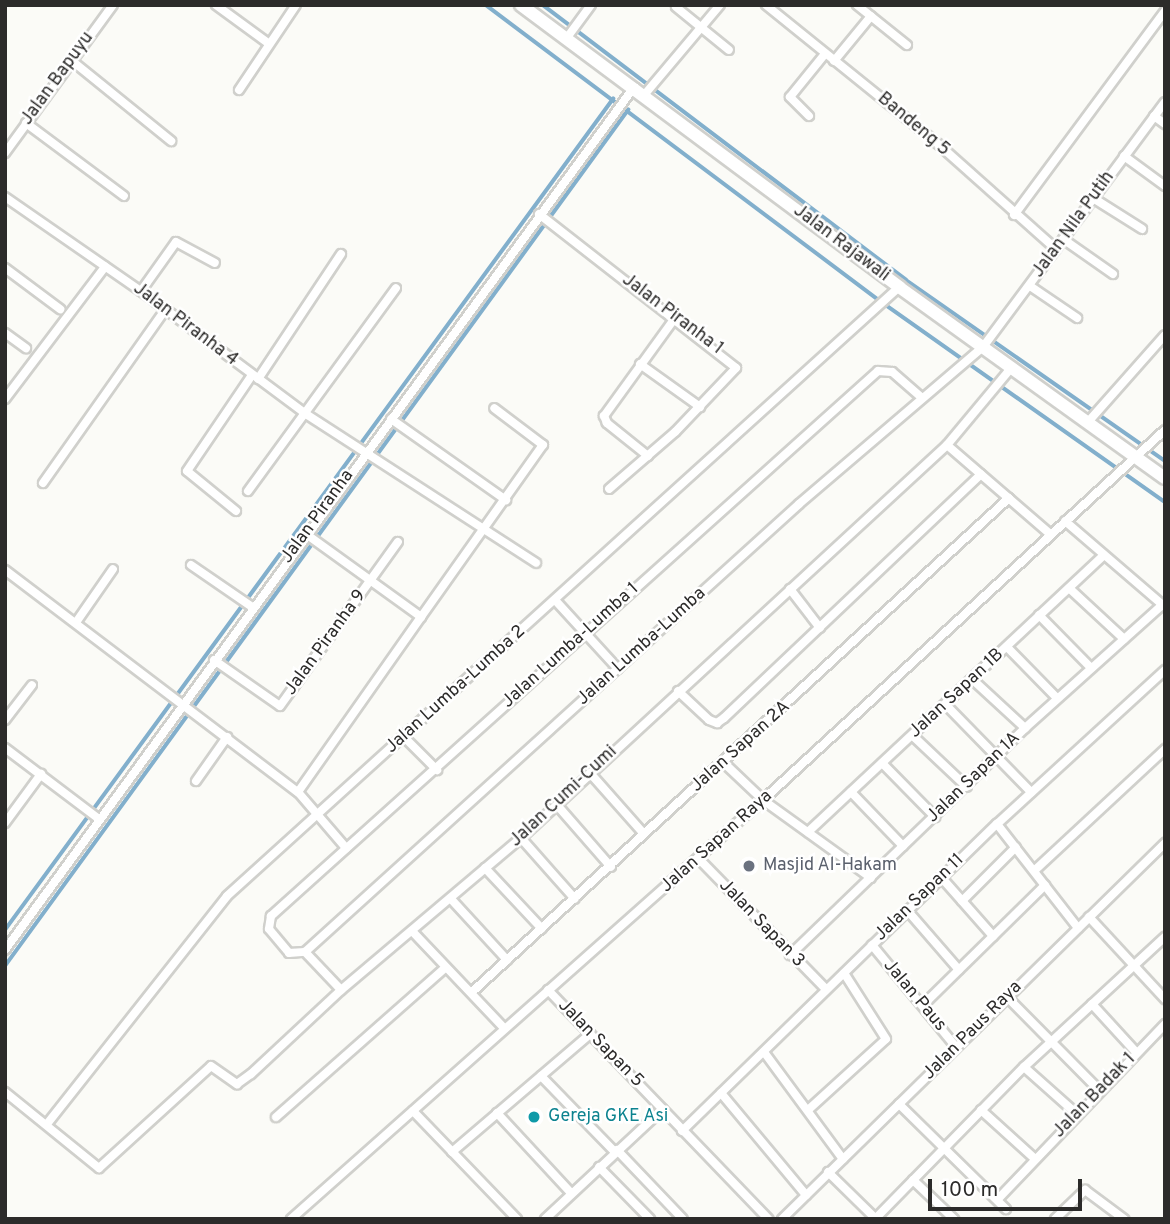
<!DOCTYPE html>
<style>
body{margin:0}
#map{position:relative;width:1170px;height:1224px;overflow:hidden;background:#fbfbf7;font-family:Overpass,sans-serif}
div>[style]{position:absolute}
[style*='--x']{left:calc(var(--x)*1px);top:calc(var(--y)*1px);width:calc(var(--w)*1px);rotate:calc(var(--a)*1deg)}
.stream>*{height:3.5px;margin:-1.75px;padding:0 1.75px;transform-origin:1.75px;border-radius:1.75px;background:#82afcc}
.roads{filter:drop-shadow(2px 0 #d0d0cc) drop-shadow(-2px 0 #d0d0cc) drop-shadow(0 2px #d0d0cc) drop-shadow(0 -2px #d0d0cc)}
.minor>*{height:8px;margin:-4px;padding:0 4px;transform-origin:4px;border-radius:4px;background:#fff}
.secondary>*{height:12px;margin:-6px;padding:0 6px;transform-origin:6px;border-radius:6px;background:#fff}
.dots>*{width:19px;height:19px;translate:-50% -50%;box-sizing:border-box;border:4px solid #fff;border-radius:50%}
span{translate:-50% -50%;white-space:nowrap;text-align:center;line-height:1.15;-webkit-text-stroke:5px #fff;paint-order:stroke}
.street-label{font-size:18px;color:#2c2b2a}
.worship-label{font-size:18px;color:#5b616d}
.left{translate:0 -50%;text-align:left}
.culture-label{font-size:18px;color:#0d838f}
.frame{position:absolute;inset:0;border:7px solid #2c2b2a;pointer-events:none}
.scale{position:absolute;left:928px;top:1179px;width:154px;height:32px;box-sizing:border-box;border:4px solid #2c2b2a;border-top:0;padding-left:9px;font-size:21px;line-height:24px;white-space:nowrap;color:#2c2b2a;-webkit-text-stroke:5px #fff;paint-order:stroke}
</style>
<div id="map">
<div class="stream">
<div style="--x:486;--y:5;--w:496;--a:36.9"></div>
<div style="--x:883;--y:303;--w:345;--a:35.2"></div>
<div style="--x:543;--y:5;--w:455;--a:37.1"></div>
<div style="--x:906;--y:280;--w:316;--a:34.9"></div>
<div style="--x:5;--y:930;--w:1030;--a:-53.81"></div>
<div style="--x:5;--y:966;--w:1059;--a:-53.95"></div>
</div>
<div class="roads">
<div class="minor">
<div style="--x:216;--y:5;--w:64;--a:36.2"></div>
<div style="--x:766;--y:5;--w:221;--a:38.9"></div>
<div style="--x:938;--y:144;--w:158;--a:41.7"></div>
<div style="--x:857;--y:5;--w:64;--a:38.7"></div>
<div style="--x:676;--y:7;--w:68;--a:39.1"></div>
<div style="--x:566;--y:39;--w:42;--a:-53.7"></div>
<div style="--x:71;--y:60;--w:129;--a:39"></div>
<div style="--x:834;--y:61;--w:58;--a:-50.6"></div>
<div style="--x:239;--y:90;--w:102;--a:-56.2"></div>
<div style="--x:645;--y:94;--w:116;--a:-49.9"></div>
<div style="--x:809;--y:116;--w:27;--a:-135"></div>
<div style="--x:790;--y:97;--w:55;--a:-50.9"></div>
<div style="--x:1154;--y:116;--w:14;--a:36"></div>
<div style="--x:26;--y:123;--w:122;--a:36.7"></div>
<div style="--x:5;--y:153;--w:183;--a:-53.9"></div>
<div style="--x:1124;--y:156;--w:51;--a:36.2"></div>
<div style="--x:5;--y:197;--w:165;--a:34.7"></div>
<div style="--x:141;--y:291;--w:206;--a:36.7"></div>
<div style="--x:306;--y:414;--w:274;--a:32.9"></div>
<div style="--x:1093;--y:198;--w:58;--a:32.3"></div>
<div style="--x:539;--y:214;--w:250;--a:38"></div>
<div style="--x:736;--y:368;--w:88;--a:133.6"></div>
<div style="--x:675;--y:432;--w:87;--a:139.2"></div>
<div style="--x:1014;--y:215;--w:254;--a:-53.5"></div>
<div style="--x:1063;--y:239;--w:61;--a:35"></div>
<div style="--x:5;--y:268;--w:69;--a:36.7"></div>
<div style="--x:1030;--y:286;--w:57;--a:34.2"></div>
<div style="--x:141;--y:291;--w:60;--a:-54.5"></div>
<div style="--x:176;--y:242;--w:44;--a:28.3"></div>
<div style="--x:5;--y:333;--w:26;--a:36"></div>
<div style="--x:640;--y:364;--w:74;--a:35.6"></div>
<div style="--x:258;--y:379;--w:150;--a:-56.4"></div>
<div style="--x:921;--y:397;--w:38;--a:-139"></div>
<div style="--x:892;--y:372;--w:14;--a:-176"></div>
<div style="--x:878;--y:371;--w:816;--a:138.08"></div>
<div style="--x:271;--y:916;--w:13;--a:99"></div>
<div style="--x:269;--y:929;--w:31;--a:50"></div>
<div style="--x:289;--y:953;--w:16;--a:-4"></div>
<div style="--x:305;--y:952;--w:667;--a:-42.2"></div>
<div style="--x:799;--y:504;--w:242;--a:-40.5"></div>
<div style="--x:983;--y:347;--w:305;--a:-53.4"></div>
<div style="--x:5;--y:399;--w:166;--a:-52.9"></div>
<div style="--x:391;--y:419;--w:141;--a:35.2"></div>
<div style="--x:1088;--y:422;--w:116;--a:-48.5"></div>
<div style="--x:947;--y:445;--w:136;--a:40.8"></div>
<div style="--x:648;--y:456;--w:53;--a:-141.2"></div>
<div style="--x:607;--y:423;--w:8;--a:-113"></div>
<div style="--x:604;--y:416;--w:121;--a:-54.1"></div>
<div style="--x:43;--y:483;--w:212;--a:-54.8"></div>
<div style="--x:248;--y:491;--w:251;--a:-53.9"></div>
<div style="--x:236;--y:511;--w:63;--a:-140.8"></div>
<div style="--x:187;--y:471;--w:116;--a:-55.9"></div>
<div style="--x:1065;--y:521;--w:132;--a:40.7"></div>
<div style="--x:306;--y:534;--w:142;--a:35.8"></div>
<div style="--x:421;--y:617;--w:211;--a:-54.7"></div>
<div style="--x:543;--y:445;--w:61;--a:-142.9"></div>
<div style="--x:191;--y:565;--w:74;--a:34.5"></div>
<div style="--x:5;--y:570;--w:368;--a:37.2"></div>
<div style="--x:298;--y:792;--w:214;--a:-54.9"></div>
<div style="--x:1069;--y:588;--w:75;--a:42.8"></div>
<div style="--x:790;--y:589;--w:49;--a:52.4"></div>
<div style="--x:555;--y:600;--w:93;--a:47.6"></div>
<div style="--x:1039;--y:615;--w:74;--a:45.5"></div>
<div style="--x:77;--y:621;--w:63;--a:-55.3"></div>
<div style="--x:1007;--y:647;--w:71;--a:45.6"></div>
<div style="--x:214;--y:660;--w:80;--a:34.9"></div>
<div style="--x:280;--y:706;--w:202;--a:-54.3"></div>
<div style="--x:973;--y:680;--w:71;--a:42.7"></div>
<div style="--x:678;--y:691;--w:42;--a:43.1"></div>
<div style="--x:709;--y:720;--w:9;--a:21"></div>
<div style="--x:717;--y:723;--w:9;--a:-36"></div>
<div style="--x:724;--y:718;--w:354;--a:-43.5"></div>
<div style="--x:946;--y:705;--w:122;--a:45.7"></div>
<div style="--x:5;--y:720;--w:44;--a:-52.4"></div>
<div style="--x:913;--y:736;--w:74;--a:43.4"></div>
<div style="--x:404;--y:737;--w:47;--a:45"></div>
<div style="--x:5;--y:748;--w:118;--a:37.1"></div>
<div style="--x:723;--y:762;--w:55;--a:43.5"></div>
<div style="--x:763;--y:800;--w:133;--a:35.8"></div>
<div style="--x:882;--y:763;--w:76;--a:45.5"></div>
<div style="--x:590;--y:773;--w:81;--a:48.5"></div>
<div style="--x:196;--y:781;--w:54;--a:-54.8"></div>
<div style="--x:298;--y:792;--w:74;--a:49.4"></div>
<div style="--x:851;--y:792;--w:75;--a:46.1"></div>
<div style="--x:557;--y:805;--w:82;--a:48.9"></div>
<div style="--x:5;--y:823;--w:61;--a:-53.7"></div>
<div style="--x:997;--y:824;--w:132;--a:52.1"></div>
<div style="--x:808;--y:832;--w:405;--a:-43.1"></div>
<div style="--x:521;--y:838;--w:81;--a:48.5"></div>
<div style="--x:698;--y:858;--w:183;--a:45.7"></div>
<div style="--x:485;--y:868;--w:83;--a:46.9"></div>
<div style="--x:1035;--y:870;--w:178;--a:-42.9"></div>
<div style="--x:941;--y:877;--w:79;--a:48.6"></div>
<div style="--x:451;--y:899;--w:83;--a:47.4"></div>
<div style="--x:962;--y:901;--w:76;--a:-45"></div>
<div style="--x:907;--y:910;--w:79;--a:49.1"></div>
<div style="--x:1089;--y:917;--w:112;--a:47.2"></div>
<div style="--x:412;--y:931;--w:134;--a:46.5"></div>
<div style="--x:872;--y:945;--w:132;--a:50.5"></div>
<div style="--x:5;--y:950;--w:1068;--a:-53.91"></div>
<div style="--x:305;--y:952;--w:52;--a:46.5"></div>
<div style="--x:790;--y:955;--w:327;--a:-44"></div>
<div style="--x:1025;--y:728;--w:184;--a:-41.9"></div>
<div style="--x:548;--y:990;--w:318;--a:46.1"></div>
<div style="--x:471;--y:993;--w:731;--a:-42.62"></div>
<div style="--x:1007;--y:997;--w:131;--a:45.3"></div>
<div style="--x:1092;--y:1004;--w:65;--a:47.5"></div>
<div style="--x:923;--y:1005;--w:171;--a:-44.5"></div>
<div style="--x:764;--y:1052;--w:133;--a:53.6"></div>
<div style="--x:1024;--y:1067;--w:71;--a:41.6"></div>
<div style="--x:541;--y:1076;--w:106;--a:45.8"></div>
<div style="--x:5;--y:1092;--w:121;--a:39"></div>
<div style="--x:99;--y:1168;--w:151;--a:-42.3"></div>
<div style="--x:211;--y:1066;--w:32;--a:35"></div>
<div style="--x:237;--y:1084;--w:17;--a:-36"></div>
<div style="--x:251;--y:1074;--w:123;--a:-43"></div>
<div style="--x:341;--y:990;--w:236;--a:-40.2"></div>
<div style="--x:521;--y:838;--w:580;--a:-42.69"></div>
<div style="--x:947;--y:445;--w:102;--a:-50.2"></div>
<div style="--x:721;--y:1093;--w:133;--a:50.2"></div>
<div style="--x:899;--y:1104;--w:150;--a:44.5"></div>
<div style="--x:808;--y:1110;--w:105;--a:-42.3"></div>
<div style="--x:886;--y:1039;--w:78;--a:-122.5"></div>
<div style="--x:981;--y:1110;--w:73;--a:42.2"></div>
<div style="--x:413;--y:1111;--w:150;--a:46.1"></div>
<div style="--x:497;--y:1113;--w:109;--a:47.2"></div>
<div style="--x:276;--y:1117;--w:225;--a:-41.4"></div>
<div style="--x:47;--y:1124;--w:290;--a:-51.7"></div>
<div style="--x:227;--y:896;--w:907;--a:-42.18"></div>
<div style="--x:682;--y:1131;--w:440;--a:-44.3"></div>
<div style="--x:997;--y:824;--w:228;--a:-42.5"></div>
<div style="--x:617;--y:1150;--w:95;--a:46.3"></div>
<div style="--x:452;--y:1152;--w:182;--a:-40.5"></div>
<div style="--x:599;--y:1167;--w:73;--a:45.6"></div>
<div style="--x:828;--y:1172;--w:67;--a:44.4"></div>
<div style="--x:913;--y:1180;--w:57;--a:43.6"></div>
<div style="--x:998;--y:1199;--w:242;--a:-46.3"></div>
<div style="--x:291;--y:1219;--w:631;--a:-41.6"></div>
<div style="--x:763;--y:800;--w:546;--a:-42.63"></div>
<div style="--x:545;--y:1219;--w:161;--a:-43"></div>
<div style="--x:782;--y:1219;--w:537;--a:-44.47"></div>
<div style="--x:875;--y:1219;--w:213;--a:-45.6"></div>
<div style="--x:1024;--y:1067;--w:192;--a:-42.7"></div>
<div style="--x:1055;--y:1219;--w:42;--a:-44"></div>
<div style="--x:1085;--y:1190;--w:49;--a:36.6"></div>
</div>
<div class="secondary">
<div style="--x:521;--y:5;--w:472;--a:36.7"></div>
<div style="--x:899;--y:287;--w:327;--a:35.7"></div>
</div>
</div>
<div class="dots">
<div style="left:749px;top:866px;background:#6b7280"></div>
<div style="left:534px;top:1117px;background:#0f9aa8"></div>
</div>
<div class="street-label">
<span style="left:58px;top:79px;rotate:-54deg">Jalan Bapuyu</span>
<span style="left:913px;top:125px;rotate:40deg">Bandeng 5</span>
<span style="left:1074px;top:225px;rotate:-54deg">Jalan Nila Putih</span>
<span style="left:841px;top:244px;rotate:37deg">Jalan Rajawali</span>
<span style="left:672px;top:315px;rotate:37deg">Jalan Piranha 1</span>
<span style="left:185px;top:325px;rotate:37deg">Jalan Piranha 4</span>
<span style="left:318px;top:517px;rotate:-54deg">Jalan Piranha</span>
<span style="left:326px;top:643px;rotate:-54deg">Jalan Piranha 9</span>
<span style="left:571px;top:646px;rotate:-42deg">Jalan Lumba-Lumba 1</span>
<span style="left:642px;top:647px;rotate:-42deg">Jalan Lumba-Lumba</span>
<span style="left:456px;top:690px;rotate:-42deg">Jalan Lumba-Lumba 2</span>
<span style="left:957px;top:694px;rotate:-43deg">Jalan Sapan 1B</span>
<span style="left:741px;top:747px;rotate:-42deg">Jalan Sapan 2A</span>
<span style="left:974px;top:778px;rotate:-44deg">Jalan Sapan 1A</span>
<span style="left:564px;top:797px;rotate:-43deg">Jalan Cumi-Cumi</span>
<span style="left:717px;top:842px;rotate:-42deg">Jalan Sapan Raya</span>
<span style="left:920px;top:898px;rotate:-44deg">Jalan Sapan 11</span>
<span style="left:761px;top:924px;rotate:46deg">Jalan Sapan 3</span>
<span style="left:914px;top:996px;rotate:50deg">Jalan Paus</span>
<span style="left:973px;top:1031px;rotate:-45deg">Jalan Paus Raya</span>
<span style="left:600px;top:1044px;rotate:46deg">Jalan Sapan 5</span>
<span style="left:1095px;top:1096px;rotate:-46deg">Jalan Badak 1</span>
</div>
<div class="worship-label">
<span class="left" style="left:763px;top:866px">Masjid Al-Hakam</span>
</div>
<div class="culture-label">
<span class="left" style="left:548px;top:1117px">Gereja GKE Asi</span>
</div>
<div class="frame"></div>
<div class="scale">100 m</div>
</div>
